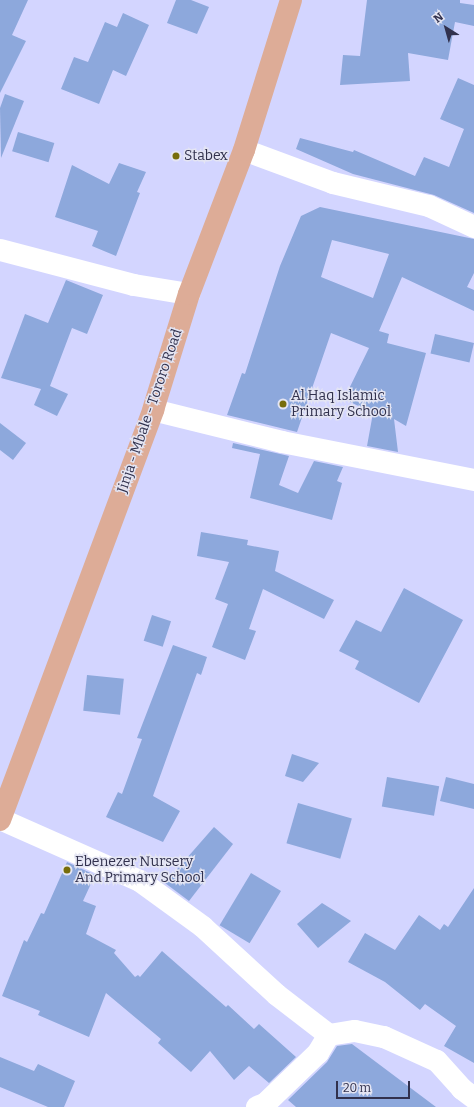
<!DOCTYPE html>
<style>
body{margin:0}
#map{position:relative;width:474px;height:1107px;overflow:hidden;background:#d3d5ff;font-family:Bitter,serif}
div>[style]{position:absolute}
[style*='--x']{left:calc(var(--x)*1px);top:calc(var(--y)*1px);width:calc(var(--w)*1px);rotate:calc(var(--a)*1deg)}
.building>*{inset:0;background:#8da8dc;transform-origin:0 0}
.minor>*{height:22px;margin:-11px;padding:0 11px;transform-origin:11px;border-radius:11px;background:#fff}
.primary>*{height:22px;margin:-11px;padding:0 11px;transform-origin:11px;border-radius:11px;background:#ddac97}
.dots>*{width:11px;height:11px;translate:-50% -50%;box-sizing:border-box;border:2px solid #e4e5f3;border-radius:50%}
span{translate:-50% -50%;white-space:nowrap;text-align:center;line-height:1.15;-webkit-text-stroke:3px #e4e5f3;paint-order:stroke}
.poi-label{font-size:14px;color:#31314d}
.left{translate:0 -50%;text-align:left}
.street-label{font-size:14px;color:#31314d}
.north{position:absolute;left:426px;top:8px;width:40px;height:40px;-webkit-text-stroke:3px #e4e5f3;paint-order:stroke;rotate:323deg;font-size:11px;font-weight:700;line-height:16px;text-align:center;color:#31314d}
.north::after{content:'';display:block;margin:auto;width:14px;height:18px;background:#31314d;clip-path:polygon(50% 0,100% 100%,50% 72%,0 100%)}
.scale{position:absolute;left:336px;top:1081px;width:74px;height:18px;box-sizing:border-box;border:2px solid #31314d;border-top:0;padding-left:5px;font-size:12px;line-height:14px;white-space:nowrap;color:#31314d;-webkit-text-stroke:3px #e4e5f3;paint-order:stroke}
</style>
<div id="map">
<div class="building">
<div style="clip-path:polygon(0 0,28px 0,12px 35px,26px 41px,0 93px)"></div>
<div style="clip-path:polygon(176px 0,191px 0,209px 7px,197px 34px,167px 23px)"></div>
<div style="clip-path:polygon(367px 0,460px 0,460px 3px,474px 5px,474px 26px,455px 22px,448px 60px,408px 53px,410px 81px,340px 85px,343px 55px,360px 56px)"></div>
<div style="clip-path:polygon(123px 13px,149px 25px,126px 76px,113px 70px,99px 104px,61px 89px,74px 57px,88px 62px,105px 22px,117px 27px)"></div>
<div style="clip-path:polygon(458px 78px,474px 85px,474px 213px,434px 195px,353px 174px,296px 149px,300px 138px,353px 152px,354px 150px,415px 176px,424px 157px,449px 167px,464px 129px,440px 119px)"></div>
<div style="clip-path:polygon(5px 94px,24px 101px,1px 158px,0 108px)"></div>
<div style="left:18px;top:132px;width:38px;height:20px;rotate:17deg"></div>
<div style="clip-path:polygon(119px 163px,146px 172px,137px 192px,140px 193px,116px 256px,92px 246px,98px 231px,55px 217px,72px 165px,109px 184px)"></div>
<div style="clip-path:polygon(evenodd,320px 207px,474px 239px,474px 273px,467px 287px,474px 290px,474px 311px,402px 277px,379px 331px,389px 334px,387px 343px,426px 353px,406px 426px,394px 419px,398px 452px,367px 446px,373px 413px,344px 399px,369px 348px,331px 333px,297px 432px,227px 415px,242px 373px,245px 374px,280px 266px,301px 216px,320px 207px,332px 240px,389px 254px,373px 298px,321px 277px,332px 240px)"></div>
<div style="clip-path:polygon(66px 280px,103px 295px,87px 334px,72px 328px,50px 386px,68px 394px,57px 416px,34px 405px,41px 389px,1px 378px,25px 314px,48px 323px)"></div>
<div style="left:435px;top:334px;width:40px;height:20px;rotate:13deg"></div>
<div style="clip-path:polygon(0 423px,26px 443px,13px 460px,0 450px)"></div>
<div style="clip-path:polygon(233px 443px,289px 456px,279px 485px,298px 493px,314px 461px,343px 467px,337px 481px,342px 483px,332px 520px,250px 498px,260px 454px,232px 448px)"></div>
<div style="clip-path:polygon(201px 532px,248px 540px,247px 545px,279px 551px,275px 571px,334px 600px,324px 619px,263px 589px,249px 629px,256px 631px,245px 660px,212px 647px,228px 604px,215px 599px,229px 562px,197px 556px)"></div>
<div style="clip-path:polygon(404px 588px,463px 620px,419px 703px,355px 669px,359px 661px,339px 651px,356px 620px,381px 632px)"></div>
<div style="left:152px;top:615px;width:20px;height:27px;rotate:18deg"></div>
<div style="clip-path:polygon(173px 645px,207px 657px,201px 675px,197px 673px,153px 796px,180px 811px,163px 842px,106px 817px,118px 792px,122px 794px,142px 739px,137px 738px)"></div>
<div style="left:87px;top:675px;width:37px;height:36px;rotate:6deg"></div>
<div style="clip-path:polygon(292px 754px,319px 763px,303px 782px,285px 776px)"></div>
<div style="left:387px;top:777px;width:53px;height:30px;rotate:10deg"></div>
<div style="clip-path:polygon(446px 777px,474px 784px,474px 809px,440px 801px)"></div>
<div style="left:298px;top:803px;width:56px;height:42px;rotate:16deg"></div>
<div style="clip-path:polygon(214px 827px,233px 844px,189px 901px,165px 883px)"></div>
<div style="clip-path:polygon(67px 862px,95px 875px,83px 901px,96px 906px,86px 934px,116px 950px,114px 953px,135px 977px,138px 975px,140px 977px,162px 951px,226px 1007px,228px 1005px,254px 1029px,259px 1024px,296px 1057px,269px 1083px,249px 1066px,234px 1080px,210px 1051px,191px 1072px,158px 1043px,161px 1039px,106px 993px,89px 1037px,38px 1015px,40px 1011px,2px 996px,24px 940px,27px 942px,41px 913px,44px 914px)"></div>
<div style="left:251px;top:873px;width:35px;height:61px;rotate:31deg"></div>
<div style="clip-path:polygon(474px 888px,474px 1063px,444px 1046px,456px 1026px,425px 1004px,420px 1010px,385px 982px,348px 962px,365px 933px,395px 950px,419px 915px,440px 930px,444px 924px,448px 927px)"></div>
<div style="clip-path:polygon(322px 903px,351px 921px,318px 948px,297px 924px)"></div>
<div style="clip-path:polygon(352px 1044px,436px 1107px,296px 1107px,288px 1100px,327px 1062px,337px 1046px)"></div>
<div style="clip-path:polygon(0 1057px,34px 1071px,38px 1064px,75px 1081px,64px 1107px,48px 1107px,0 1087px)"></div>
</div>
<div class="minor">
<div style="--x:244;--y:150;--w:95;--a:20.3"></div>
<div style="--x:333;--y:183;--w:99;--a:13.5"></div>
<div style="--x:429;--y:206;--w:50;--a:25"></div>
<div style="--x:0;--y:250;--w:138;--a:14.6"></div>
<div style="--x:134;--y:285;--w:56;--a:9.3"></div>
<div style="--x:153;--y:410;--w:133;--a:13.9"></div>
<div style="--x:282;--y:442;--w:196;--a:11.2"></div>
<div style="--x:0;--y:819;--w:153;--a:23.9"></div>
<div style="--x:140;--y:881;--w:78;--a:36.1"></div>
<div style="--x:203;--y:927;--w:100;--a:42.6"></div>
<div style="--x:277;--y:995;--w:66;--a:37.6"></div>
<div style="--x:329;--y:1035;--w:26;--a:-9"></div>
<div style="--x:355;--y:1031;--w:30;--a:12"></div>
<div style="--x:384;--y:1037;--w:58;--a:24.4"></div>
<div style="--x:437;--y:1061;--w:38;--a:48"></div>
<div style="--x:462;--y:1089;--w:15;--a:37"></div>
<div style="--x:257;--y:1107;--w:9;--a:-21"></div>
<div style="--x:265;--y:1104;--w:74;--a:-43.9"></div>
<div style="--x:318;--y:1053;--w:21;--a:-59"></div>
</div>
<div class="primary">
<div style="--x:0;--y:820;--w:438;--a:-69.5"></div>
<div style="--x:153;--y:410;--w:121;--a:-72.8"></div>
<div style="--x:189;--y:294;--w:154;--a:-69.1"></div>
<div style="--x:244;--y:150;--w:157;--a:-72.6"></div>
</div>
<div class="dots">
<div style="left:176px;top:156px;background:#776d0a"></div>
<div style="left:283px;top:404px;background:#776d0a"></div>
<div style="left:67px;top:870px;background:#776d0a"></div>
</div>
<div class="poi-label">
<span class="left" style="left:184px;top:156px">Stabex</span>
<span class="left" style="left:291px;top:404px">Al Haq Islamic<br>Primary School</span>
<span class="left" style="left:75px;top:870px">Ebenezer Nursery<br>And Primary School</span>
</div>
<div class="street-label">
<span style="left:150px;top:411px;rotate:-71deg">Jinja - Mbale - Tororo Road</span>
</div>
<div class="north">N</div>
<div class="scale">20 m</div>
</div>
